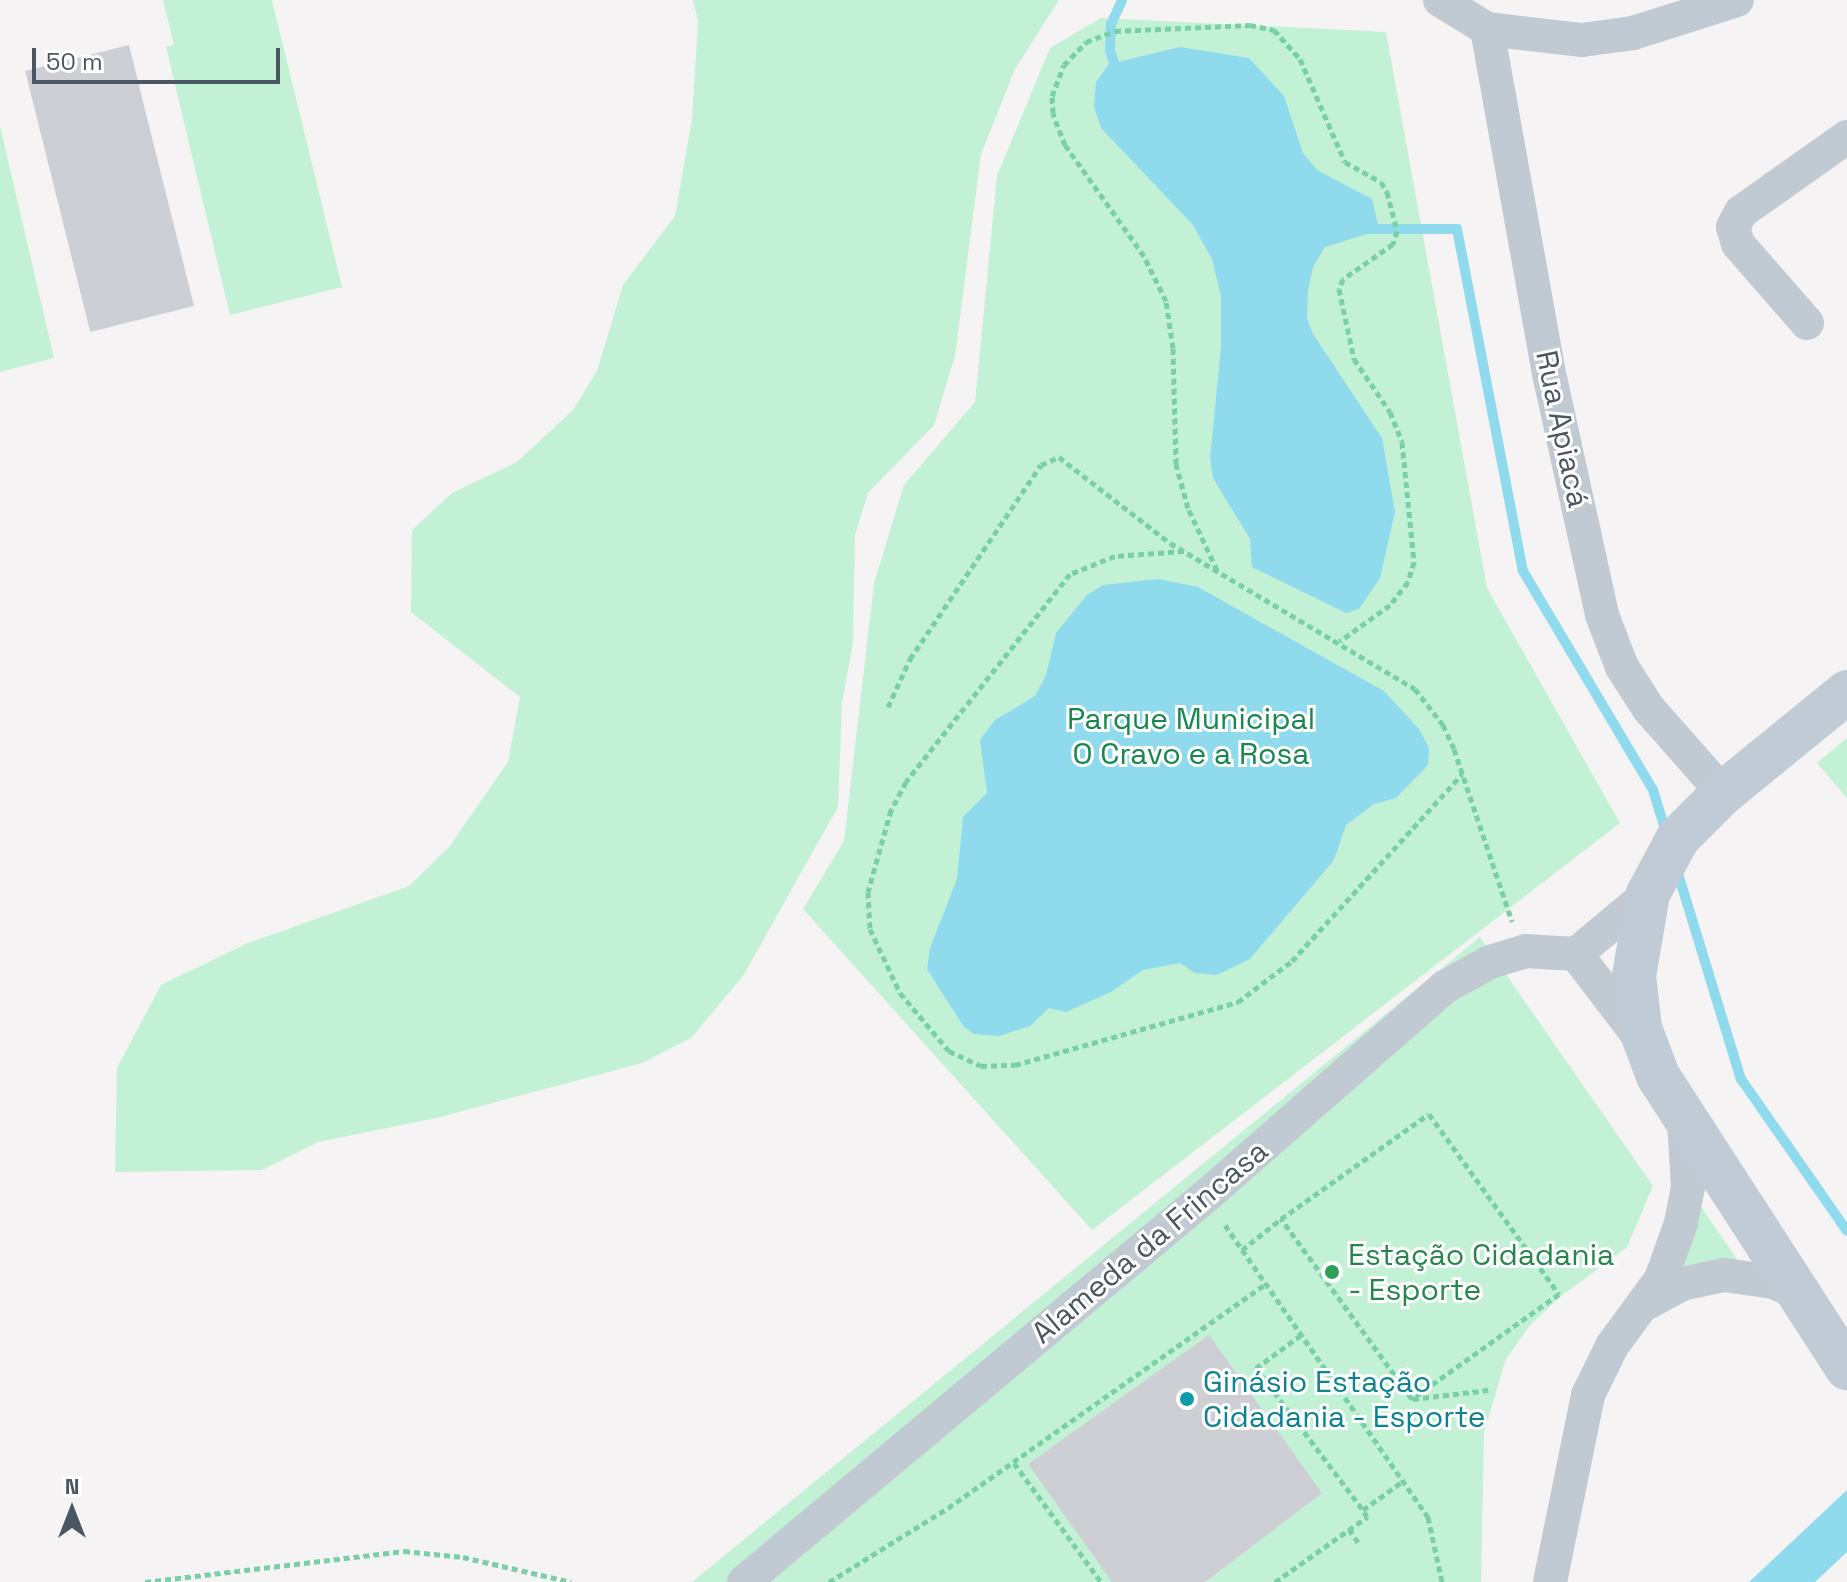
<!DOCTYPE html>
<meta charset="utf-8">
<style>
body{margin:0}
#map{position:relative;width:1847px;height:1582px;overflow:hidden;background:#f5f3f3;font-family:"Space Grotesk",sans-serif}
div>[style]{position:absolute}
[style*='--x']{left:calc(var(--x)*1px);top:calc(var(--y)*1px);width:calc(var(--w)*1px);rotate:calc(var(--a)*1deg)}
.green>*{inset:0;background:#c3f1d5}
.water>*{inset:0;background:#90daee}
.stream>*{height:10px;margin:-5px;padding:0 5px;transform-origin:5px;border-radius:5px;background:#90daee}
.building>*{inset:0;background:#cdcfd5;transform-origin:0 0}
.path>*{height:5px;margin-top:-2.5px;transform-origin:0;background:repeating-linear-gradient(90deg,#7ad0a6 0 6px,transparent 0 10px)}
.street>*{height:34px;margin:-17px;padding:0 17px;transform-origin:17px;border-radius:17px;background:#c1cad2}
.secondary>*{height:44px;margin:-22px;padding:0 22px;transform-origin:22px;border-radius:22px;background:#c1cbd6}
.dots>*{width:22px;height:22px;translate:-50% -50%;box-sizing:border-box;border:4px solid #fff;border-radius:50%}
span{translate:-50% -50%;white-space:nowrap;text-align:center;line-height:1.15;-webkit-text-stroke:6px #fff;paint-order:stroke}
.street-label{font-size:30px;color:#4a5661}
.park-label{font-size:30px;color:#17864f}
.leisure-label{font-size:30px;color:#27864d}
.left{translate:0 -50%;text-align:left}
.culture-label{font-size:30px;color:#0d838f}
.north{position:absolute;left:32px;top:1470px;width:80px;height:80px;-webkit-text-stroke:6px #fff;paint-order:stroke;rotate:0deg;font-size:22px;font-weight:700;line-height:32px;text-align:center;color:#4a5661}
.north::after{content:'';display:block;margin:auto;width:28px;height:36px;background:#4a5661;clip-path:polygon(50% 0,100% 100%,50% 72%,0 100%)}
.scale{position:absolute;left:32px;top:48px;width:248px;height:36px;box-sizing:border-box;border:4px solid #4a5661;border-top:0;padding-left:10px;font-size:24px;line-height:28px;white-space:nowrap;color:#4a5661;-webkit-text-stroke:6px #fff;paint-order:stroke}
</style>
<div id="map">
<div class="green">
<div style="clip-path:polygon(163px 0,272px 0,342px 287px,230px 315px,166px 47px,174px 45px)"></div>
<div style="clip-path:polygon(693px 0,1059px 0,1015px 69px,981px 154px,955px 356px,934px 425px,868px 493px,855px 535px,853px 643px,842px 703px,838px 807px,743px 976px,691px 1038px,642px 1063px,436px 1118px,318px 1142px,262px 1170px,115px 1172px,117px 1068px,161px 985px,248px 943px,409px 886px,449px 847px,508px 762px,520px 697px,411px 612px,412px 530px,452px 493px,517px 462px,573px 410px,597px 371px,623px 285px,675px 216px,692px 119px,698px 21px)"></div>
<div style="clip-path:polygon(1101px 18px,1386px 32px,1487px 588px,1620px 823px,1092px 1230px,803px 909px,844px 841px,874px 583px,904px 485px,975px 402px,997px 176px,1050px 48px)"></div>
<div style="clip-path:polygon(0 126px,54px 358px,0 372px)"></div>
<div style="clip-path:polygon(1847px 738px,1847px 798px,1817px 763px)"></div>
<div style="clip-path:polygon(1480px 937px,1653px 1186px,1627px 1247px,1560px 1297px,1530px 1325px,1506px 1359px,1484px 1432px,1481px 1582px,692px 1582px)"></div>
<div style="clip-path:polygon(1698px 1202px,1740px 1264px,1676px 1271px)"></div>
</div>
<div class="water">
<div style="clip-path:polygon(1180px 47px,1249px 58px,1284px 96px,1303px 153px,1317px 170px,1372px 199px,1378px 225px,1370px 233px,1325px 247px,1313px 267px,1308px 291px,1307px 319px,1313px 334px,1382px 438px,1395px 512px,1380px 578px,1359px 609px,1346px 613px,1252px 567px,1250px 539px,1213px 478px,1210px 458px,1221px 347px,1221px 296px,1212px 259px,1193px 225px,1101px 128px,1094px 107px,1096px 82px,1109px 64px)"></div>
<div style="clip-path:polygon(1158px 579px,1198px 587px,1384px 691px,1419px 729px,1429px 748px,1428px 765px,1396px 798px,1374px 804px,1346px 825px,1334px 860px,1250px 959px,1217px 975px,1195px 973px,1180px 963px,1143px 970px,1111px 992px,1066px 1012px,1049px 1008px,1030px 1026px,999px 1036px,974px 1034px,964px 1027px,927px 969px,930px 948px,957px 879px,963px 817px,987px 793px,980px 740px,995px 720px,1035px 696px,1046px 675px,1056px 633px,1087px 595px,1103px 585px)"></div>
<div style="clip-path:polygon(1847px 1490px,1847px 1552px,1815px 1582px,1749px 1582px)"></div>
</div>
<div class="stream">
<div style="--x:1118;--y:74;--w:24;--a:-109"></div>
<div style="--x:1110;--y:51;--w:27;--a:-88"></div>
<div style="--x:1111;--y:24;--w:26;--a:-65"></div>
<div style="--x:1361;--y:229;--w:96;--a:0"></div>
<div style="--x:1457;--y:229;--w:348;--a:79.1"></div>
<div style="--x:1523;--y:571;--w:255;--a:59.3"></div>
<div style="--x:1653;--y:790;--w:44;--a:72.8"></div>
<div style="--x:1676;--y:867;--w:222;--a:73"></div>
<div style="--x:1741;--y:1079;--w:185;--a:55.1"></div>
</div>
<div class="building">
<div style="left:129px;top:45px;width:269px;height:107px;rotate:76deg"></div>
<div style="clip-path:polygon(1209px 1335px,1322px 1493px,1205px 1582px,1112px 1582px,1028px 1464px)"></div>
</div>
<div class="path">
<div style="--x:1184;--y:551;--w:69;--a:175.9"></div>
<div style="--x:1115;--y:556;--w:48;--a:158.2"></div>
<div style="--x:1070;--y:574;--w:265;--a:128.3"></div>
<div style="--x:906;--y:782;--w:32;--a:118"></div>
<div style="--x:891;--y:810;--w:85;--a:105.7"></div>
<div style="--x:868;--y:892;--w:37;--a:87"></div>
<div style="--x:870;--y:929;--w:71;--a:64.9"></div>
<div style="--x:900;--y:993;--w:76;--a:49.8"></div>
<div style="--x:949;--y:1051;--w:35;--a:25"></div>
<div style="--x:981;--y:1066;--w:34;--a:-2"></div>
<div style="--x:1015;--y:1065;--w:232;--a:-15.8"></div>
<div style="--x:1238;--y:1002;--w:68;--a:-37.2"></div>
<div style="--x:1292;--y:961;--w:253;--a:-47.7"></div>
<div style="--x:1217;--y:570;--w:68;--a:-115.1"></div>
<div style="--x:1188;--y:508;--w:46;--a:-105.3"></div>
<div style="--x:1176;--y:464;--w:116;--a:-91.5"></div>
<div style="--x:1173;--y:348;--w:48;--a:-98.5"></div>
<div style="--x:1166;--y:301;--w:50;--a:-116.1"></div>
<div style="--x:1144;--y:256;--w:136;--a:-125.4"></div>
<div style="--x:1065;--y:145;--w:34;--a:-111"></div>
<div style="--x:1053;--y:113;--w:17;--a:-93"></div>
<div style="--x:1052;--y:96;--w:33;--a:-69"></div>
<div style="--x:1064;--y:65;--w:32;--a:-46"></div>
<div style="--x:1086;--y:42;--w:31;--a:-21"></div>
<div style="--x:1115;--y:31;--w:135;--a:-2.5"></div>
<div style="--x:1250;--y:25;--w:25;--a:12"></div>
<div style="--x:1274;--y:30;--w:39;--a:48"></div>
<div style="--x:1300;--y:59;--w:112;--a:66.4"></div>
<div style="--x:1345;--y:162;--w:41;--a:29.1"></div>
<div style="--x:1381;--y:182;--w:12;--a:59"></div>
<div style="--x:1387;--y:192;--w:40;--a:75.6"></div>
<div style="--x:1397;--y:231;--w:14;--a:107"></div>
<div style="--x:1393;--y:244;--w:61;--a:145"></div>
<div style="--x:1343;--y:279;--w:11;--a:112"></div>
<div style="--x:1339;--y:289;--w:72;--a:77.9"></div>
<div style="--x:1354;--y:359;--w:64;--a:55.8"></div>
<div style="--x:1390;--y:412;--w:32;--a:68"></div>
<div style="--x:1402;--y:442;--w:121;--a:84.3"></div>
<div style="--x:1414;--y:562;--w:21;--a:107"></div>
<div style="--x:1408;--y:582;--w:29;--a:128"></div>
<div style="--x:1390;--y:605;--w:62;--a:144.2"></div>
<div style="--x:888;--y:707;--w:53;--a:-65.4"></div>
<div style="--x:910;--y:659;--w:234;--a:-56"></div>
<div style="--x:1041;--y:465;--w:20;--a:-24"></div>
<div style="--x:1059;--y:457;--w:140;--a:37.8"></div>
<div style="--x:1170;--y:543;--w:285;--a:30.8"></div>
<div style="--x:1415;--y:689;--w:46;--a:52.1"></div>
<div style="--x:1443;--y:725;--w:26;--a:65"></div>
<div style="--x:1454;--y:749;--w:182;--a:71.4"></div>
<div style="--x:1225;--y:1225;--w:356;--a:55.2"></div>
<div style="--x:1428;--y:1517;--w:66;--a:77.8"></div>
<div style="--x:1242;--y:1250;--w:50;--a:-38.5"></div>
<div style="--x:1281;--y:1219;--w:181;--a:-35.4"></div>
<div style="--x:1429;--y:1114;--w:222;--a:54.2"></div>
<div style="--x:1559;--y:1294;--w:181;--a:144.5"></div>
<div style="--x:1412;--y:1399;--w:223;--a:-126"></div>
<div style="--x:1301;--y:1335;--w:56;--a:143.7"></div>
<div style="--x:1256;--y:1368;--w:178;--a:53"></div>
<div style="--x:1363;--y:1510;--w:49;--a:-35.9"></div>
<div style="--x:1413;--y:1399;--w:76;--a:-6.8"></div>
<div style="--x:1014;--y:1463;--w:147;--a:53.8"></div>
<div style="--x:1349;--y:1529;--w:18;--a:56"></div>
<div style="--x:145;--y:1582;--w:261;--a:-6.8"></div>
<div style="--x:404;--y:1551;--w:59;--a:5.8"></div>
<div style="--x:463;--y:1557;--w:111;--a:13"></div>
<div style="--x:829;--y:1582;--w:140;--a:-31.9"></div>
<div style="--x:948;--y:1508;--w:388;--a:-35.2"></div>
<div style="--x:1275;--y:1582;--w:113;--a:-35.2"></div>
<div style="--x:1367;--y:1517;--w:8;--a:-120"></div>
</div>
<div class="street">
<div style="--x:1440;--y:0;--w:55;--a:31.7"></div>
<div style="--x:1487;--y:29;--w:96;--a:6.6"></div>
<div style="--x:1582;--y:40;--w:51;--a:-7.8"></div>
<div style="--x:1633;--y:33;--w:109;--a:-17.6"></div>
<div style="--x:1487;--y:29;--w:355;--a:79.8"></div>
<div style="--x:1550;--y:378;--w:243;--a:77.6"></div>
<div style="--x:1602;--y:615;--w:56;--a:69"></div>
<div style="--x:1622;--y:667;--w:50;--a:57.3"></div>
<div style="--x:1649;--y:709;--w:112;--a:48.6"></div>
<div style="--x:1807;--y:323;--w:105;--a:-131.1"></div>
<div style="--x:1738;--y:244;--w:18;--a:-106"></div>
<div style="--x:1733;--y:227;--w:17;--a:-62"></div>
<div style="--x:1741;--y:212;--w:130;--a:-35.3"></div>
<div style="--x:1576;--y:954;--w:112;--a:52.6"></div>
<div style="--x:1645;--y:1304;--w:42;--a:-28.4"></div>
<div style="--x:1682;--y:1284;--w:43;--a:-12.1"></div>
<div style="--x:1724;--y:1275;--w:50;--a:8"></div>
<div style="--x:1774;--y:1282;--w:25;--a:26"></div>
<div style="--x:744;--y:1582;--w:602;--a:-39.88"></div>
<div style="--x:1206;--y:1196;--w:317;--a:-41.2"></div>
<div style="--x:1445;--y:987;--w:51;--a:-29.1"></div>
<div style="--x:1490;--y:962;--w:37;--a:-17"></div>
<div style="--x:1525;--y:951;--w:51;--a:3.4"></div>
<div style="--x:1576;--y:954;--w:94;--a:-39.8"></div>
<div style="--x:1550;--y:1582;--w:191;--a:-78.5"></div>
<div style="--x:1588;--y:1395;--w:55;--a:-63.9"></div>
<div style="--x:1612;--y:1346;--w:83;--a:-53.8"></div>
<div style="--x:1661;--y:1279;--w:59;--a:-70.3"></div>
<div style="--x:1681;--y:1223;--w:36;--a:-79"></div>
<div style="--x:1688;--y:1188;--w:68;--a:-93.4"></div>
</div>
<div class="secondary">
<div style="--x:1847;--y:692;--w:160;--a:140.8"></div>
<div style="--x:1723;--y:793;--w:64;--a:135"></div>
<div style="--x:1678;--y:838;--w:64;--a:118.2"></div>
<div style="--x:1648;--y:894;--w:83;--a:99.7"></div>
<div style="--x:1634;--y:976;--w:52;--a:83.4"></div>
<div style="--x:1640;--y:1028;--w:51;--a:69.4"></div>
<div style="--x:1658;--y:1076;--w:348;--a:57.1"></div>
</div>
<div class="dots">
<div style="left:1332px;top:1272px;background:#2e9e5b"></div>
<div style="left:1187px;top:1399px;background:#0f9aa8"></div>
</div>
<div class="street-label">
<span style="left:1562px;top:429px;rotate:78deg">Rua Apiacá</span>
<span style="left:1150px;top:1242px;rotate:-40deg">Alameda da Frincasa</span>
</div>
<div class="park-label">
<span style="left:1191px;top:736px">Parque Municipal<br>O Cravo e a Rosa</span>
</div>
<div class="leisure-label">
<span class="left" style="left:1348px;top:1272px">Estação Cidadania<br>- Esporte</span>
</div>
<div class="culture-label">
<span class="left" style="left:1203px;top:1399px">Ginásio Estação<br>Cidadania - Esporte</span>
</div>
<div class="north">N</div>
<div class="scale">50 m</div>
</div>
